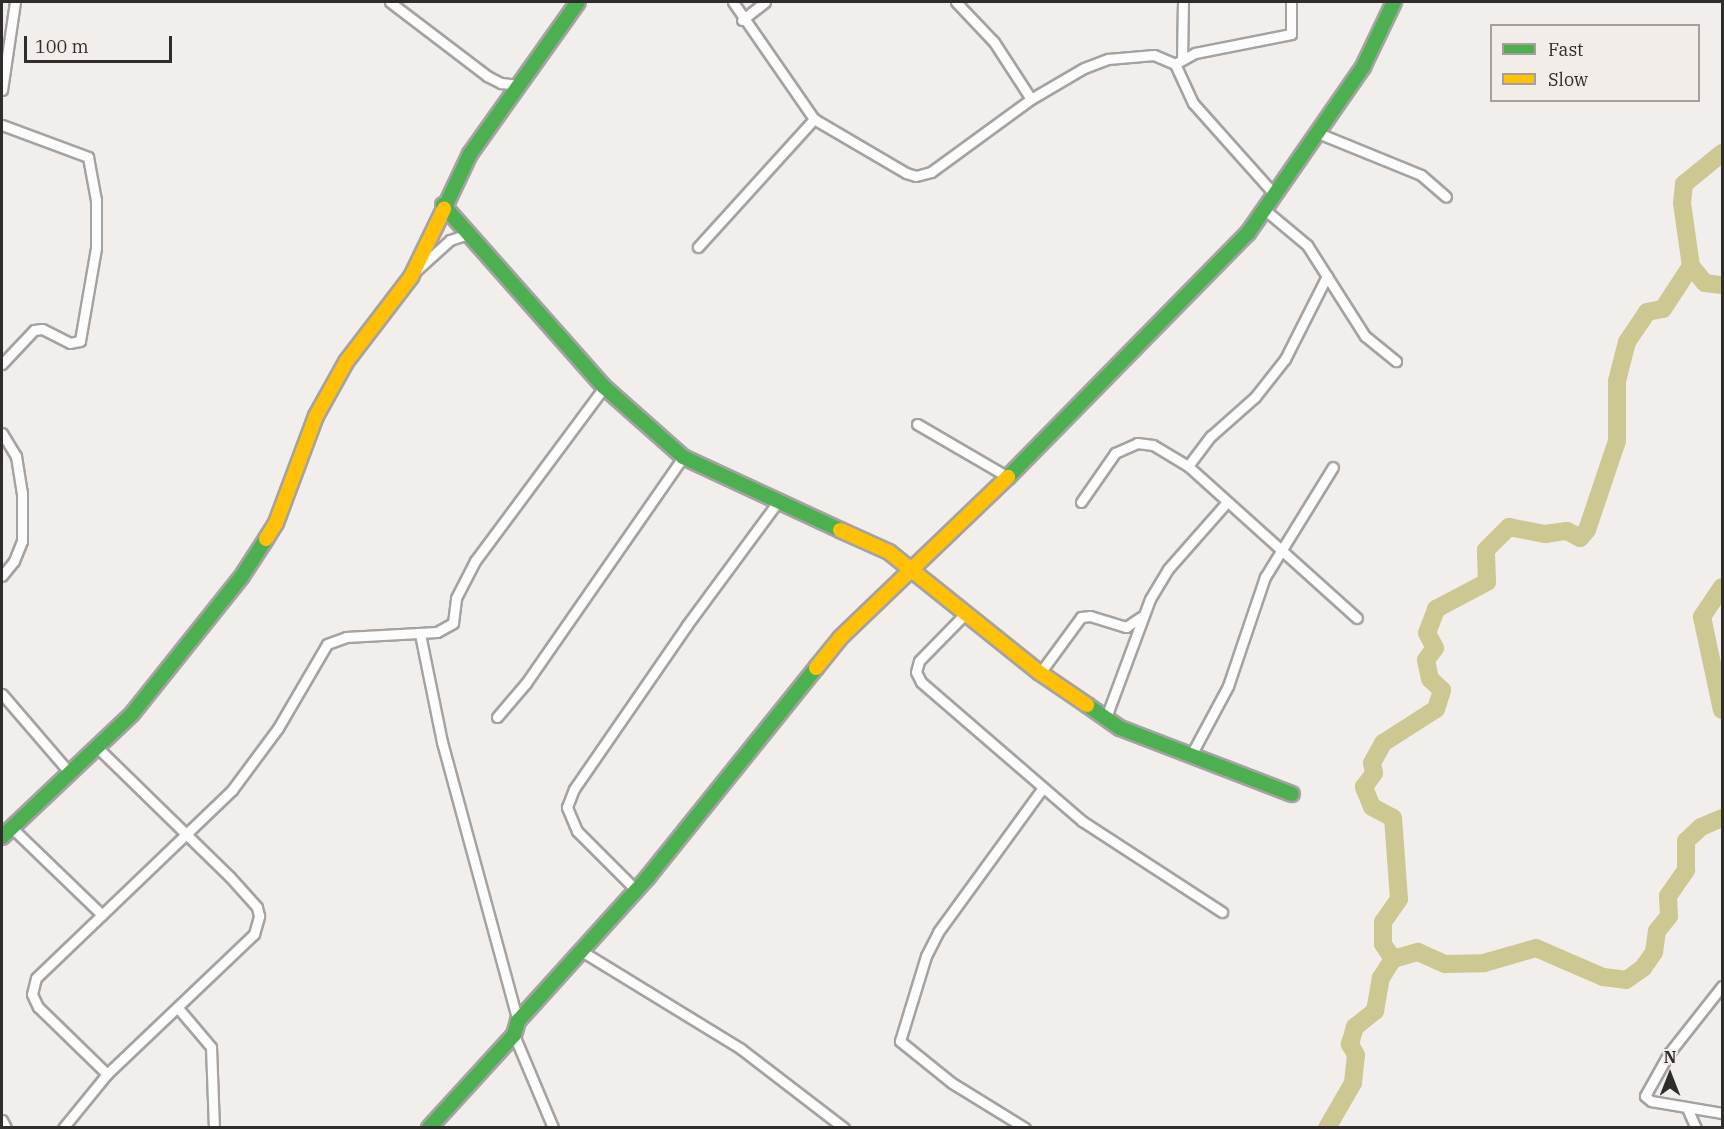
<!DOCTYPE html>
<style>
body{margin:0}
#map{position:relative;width:1724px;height:1129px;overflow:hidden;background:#f1eeeb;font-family:"IBM Plex Serif",serif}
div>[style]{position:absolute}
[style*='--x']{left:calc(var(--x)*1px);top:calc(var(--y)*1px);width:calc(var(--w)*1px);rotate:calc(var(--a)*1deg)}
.river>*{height:18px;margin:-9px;padding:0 9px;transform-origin:9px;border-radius:9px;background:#cdc891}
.roads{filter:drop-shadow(2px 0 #a5a3a1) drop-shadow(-2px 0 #a5a3a1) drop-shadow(0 2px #a5a3a1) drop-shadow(0 -2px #a5a3a1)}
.street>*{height:9px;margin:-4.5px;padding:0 4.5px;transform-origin:4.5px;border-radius:4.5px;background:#fdfcfc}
.fast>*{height:14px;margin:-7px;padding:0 7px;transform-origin:7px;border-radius:7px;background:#4caf50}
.slow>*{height:14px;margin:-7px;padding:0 7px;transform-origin:7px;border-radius:7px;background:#ffc107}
span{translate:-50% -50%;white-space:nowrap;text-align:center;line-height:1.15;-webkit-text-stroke:6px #f3ede9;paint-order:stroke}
.frame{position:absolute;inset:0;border:3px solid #2f2c2b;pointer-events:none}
.legend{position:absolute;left:1490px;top:24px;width:210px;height:78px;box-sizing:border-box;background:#f3ede9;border:2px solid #a5a09d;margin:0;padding:8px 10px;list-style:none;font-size:18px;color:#2f2c2b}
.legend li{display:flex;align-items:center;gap:12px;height:30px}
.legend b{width:30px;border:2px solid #a5a09d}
.north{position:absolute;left:1640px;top:1045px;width:60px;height:60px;-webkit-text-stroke:4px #f3ede9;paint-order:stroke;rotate:0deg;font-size:16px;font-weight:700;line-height:24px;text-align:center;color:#2f2c2b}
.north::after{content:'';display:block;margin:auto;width:21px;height:27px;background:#2f2c2b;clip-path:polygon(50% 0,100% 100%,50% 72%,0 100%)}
.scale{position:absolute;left:24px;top:36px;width:148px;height:27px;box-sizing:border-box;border:3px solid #2f2c2b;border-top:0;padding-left:8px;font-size:18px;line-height:21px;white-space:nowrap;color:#2f2c2b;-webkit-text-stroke:4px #f3ede9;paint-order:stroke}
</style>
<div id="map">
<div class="river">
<div style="--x:1722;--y:153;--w:49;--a:140.8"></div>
<div style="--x:1684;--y:184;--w:19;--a:96"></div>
<div style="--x:1682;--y:203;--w:64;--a:81.9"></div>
<div style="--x:1691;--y:266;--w:22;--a:51"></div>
<div style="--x:1705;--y:283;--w:17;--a:7"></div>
<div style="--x:1722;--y:587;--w:36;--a:124"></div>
<div style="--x:1702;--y:617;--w:95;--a:77.9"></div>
<div style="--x:1393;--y:959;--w:18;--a:-124"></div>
<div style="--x:1383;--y:944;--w:22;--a:-90"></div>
<div style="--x:1383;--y:922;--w:28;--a:-55"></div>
<div style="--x:1399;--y:899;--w:81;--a:-94.2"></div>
<div style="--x:1393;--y:818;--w:24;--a:-152"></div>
<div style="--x:1372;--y:807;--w:22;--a:-112"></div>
<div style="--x:1364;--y:787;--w:17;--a:-54"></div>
<div style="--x:1374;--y:773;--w:10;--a:-101"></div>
<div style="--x:1372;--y:763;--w:23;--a:-61"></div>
<div style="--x:1383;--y:743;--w:63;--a:-32.7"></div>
<div style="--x:1436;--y:709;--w:20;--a:-72"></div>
<div style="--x:1442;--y:690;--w:16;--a:-137"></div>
<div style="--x:1430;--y:679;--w:19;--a:-102"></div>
<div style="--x:1426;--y:660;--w:15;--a:-53"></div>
<div style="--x:1435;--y:648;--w:17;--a:-118"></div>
<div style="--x:1427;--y:633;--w:26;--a:-69"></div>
<div style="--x:1436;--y:609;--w:58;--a:-27.9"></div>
<div style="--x:1487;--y:582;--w:32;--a:-92"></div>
<div style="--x:1486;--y:550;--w:33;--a:-45"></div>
<div style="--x:1509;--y:527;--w:37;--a:11"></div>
<div style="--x:1545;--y:534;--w:22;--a:-8"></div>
<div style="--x:1567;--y:531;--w:15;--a:28"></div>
<div style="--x:1580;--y:538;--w:11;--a:-49"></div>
<div style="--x:1587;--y:530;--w:94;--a:-71.4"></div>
<div style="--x:1617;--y:441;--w:60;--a:-90"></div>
<div style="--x:1617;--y:381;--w:40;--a:-75.6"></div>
<div style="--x:1627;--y:342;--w:36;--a:-56"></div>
<div style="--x:1647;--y:312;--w:16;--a:-11"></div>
<div style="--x:1663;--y:309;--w:51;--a:-56.9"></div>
<div style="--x:1327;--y:1128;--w:52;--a:-60"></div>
<div style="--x:1353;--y:1083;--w:28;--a:-84"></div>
<div style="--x:1356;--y:1055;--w:13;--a:-119"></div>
<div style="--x:1350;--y:1044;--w:18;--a:-74"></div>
<div style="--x:1355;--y:1027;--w:26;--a:-39"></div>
<div style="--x:1375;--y:1011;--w:34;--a:-80"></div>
<div style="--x:1381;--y:978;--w:22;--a:-58"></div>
<div style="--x:1393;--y:959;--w:26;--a:-16"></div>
<div style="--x:1418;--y:952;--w:30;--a:24"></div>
<div style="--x:1445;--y:964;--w:39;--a:-1"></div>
<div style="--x:1484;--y:963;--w:54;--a:-16.1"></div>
<div style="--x:1536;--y:948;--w:73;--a:23.4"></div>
<div style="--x:1603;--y:977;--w:23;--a:7"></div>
<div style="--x:1626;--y:980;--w:21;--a:-35"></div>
<div style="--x:1643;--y:968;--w:19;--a:-55"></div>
<div style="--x:1654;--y:952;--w:21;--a:-82"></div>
<div style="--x:1657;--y:931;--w:19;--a:-51"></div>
<div style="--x:1669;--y:916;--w:20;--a:-93"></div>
<div style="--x:1668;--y:896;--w:32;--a:-55"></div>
<div style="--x:1686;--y:870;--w:29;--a:-90"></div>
<div style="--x:1686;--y:841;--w:21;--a:-43"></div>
<div style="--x:1701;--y:827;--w:23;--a:-23"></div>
</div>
<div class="roads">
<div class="street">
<div style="--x:390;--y:2;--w:122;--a:37.3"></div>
<div style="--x:487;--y:76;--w:16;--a:27"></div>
<div style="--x:501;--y:83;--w:18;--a:6"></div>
<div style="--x:733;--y:2;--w:142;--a:55.3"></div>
<div style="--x:814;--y:119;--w:107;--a:30.4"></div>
<div style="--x:906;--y:173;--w:10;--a:17"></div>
<div style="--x:916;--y:176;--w:16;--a:-15"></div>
<div style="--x:931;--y:172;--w:124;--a:-36.1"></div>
<div style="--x:1031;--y:99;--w:61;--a:-30.3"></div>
<div style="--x:1084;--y:68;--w:26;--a:-21"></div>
<div style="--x:1108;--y:59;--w:46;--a:-5"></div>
<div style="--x:1154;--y:55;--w:23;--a:23"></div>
<div style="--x:1175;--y:64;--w:43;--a:65.2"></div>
<div style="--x:1193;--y:103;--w:123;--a:48.3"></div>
<div style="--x:956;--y:2;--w:55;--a:46.5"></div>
<div style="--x:994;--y:42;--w:68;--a:57"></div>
<div style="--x:742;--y:20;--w:29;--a:-38"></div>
<div style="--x:1182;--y:59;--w:57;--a:-89"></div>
<div style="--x:1175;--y:64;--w:23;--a:-29"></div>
<div style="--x:1195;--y:53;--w:98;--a:-11.2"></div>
<div style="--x:1291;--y:34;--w:32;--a:-90"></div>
<div style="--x:2;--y:90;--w:89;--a:-81.6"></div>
<div style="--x:2;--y:125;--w:92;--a:20.4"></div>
<div style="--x:88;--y:157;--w:44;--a:79.5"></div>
<div style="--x:96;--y:200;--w:48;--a:90"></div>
<div style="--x:96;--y:248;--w:94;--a:99.8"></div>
<div style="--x:80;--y:341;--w:10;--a:169"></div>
<div style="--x:70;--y:343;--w:31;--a:-153"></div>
<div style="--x:42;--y:329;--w:8;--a:173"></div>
<div style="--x:34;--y:330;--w:47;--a:133.3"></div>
<div style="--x:1318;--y:133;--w:111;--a:22.2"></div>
<div style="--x:1421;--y:175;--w:33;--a:41"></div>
<div style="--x:1265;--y:210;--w:55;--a:39.8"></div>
<div style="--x:1307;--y:245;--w:108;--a:57.5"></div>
<div style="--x:1365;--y:336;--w:40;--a:39"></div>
<div style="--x:698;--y:247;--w:173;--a:-47.8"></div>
<div style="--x:418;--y:269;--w:43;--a:-42.2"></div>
<div style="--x:450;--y:240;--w:20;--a:-18"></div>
<div style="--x:917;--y:424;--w:105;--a:30.2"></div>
<div style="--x:2;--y:433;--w:27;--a:59"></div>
<div style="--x:16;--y:456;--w:37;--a:81"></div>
<div style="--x:22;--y:493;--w:48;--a:90"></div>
<div style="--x:22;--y:541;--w:22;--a:112"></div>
<div style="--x:14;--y:561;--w:19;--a:129"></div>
<div style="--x:1188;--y:466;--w:38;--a:-53"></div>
<div style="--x:1211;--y:436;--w:59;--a:-41.6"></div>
<div style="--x:1255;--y:397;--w:48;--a:-51.7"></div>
<div style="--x:1285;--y:359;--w:93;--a:-63.2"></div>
<div style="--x:1081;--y:502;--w:60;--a:-55.2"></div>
<div style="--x:1115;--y:453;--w:24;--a:-24"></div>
<div style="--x:1137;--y:443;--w:16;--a:7"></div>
<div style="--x:1153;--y:445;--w:41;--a:31"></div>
<div style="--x:1188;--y:466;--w:227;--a:42"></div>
<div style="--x:964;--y:615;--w:64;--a:134.4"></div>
<div style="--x:919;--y:661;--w:11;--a:105"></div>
<div style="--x:916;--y:672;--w:11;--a:63"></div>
<div style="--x:921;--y:682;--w:213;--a:40.8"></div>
<div style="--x:1082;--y:821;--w:167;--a:33"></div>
<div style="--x:420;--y:634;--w:110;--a:78.5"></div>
<div style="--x:442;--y:742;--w:289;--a:74.8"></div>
<div style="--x:1040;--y:673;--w:69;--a:-53.8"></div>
<div style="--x:1081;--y:617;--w:9;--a:-6"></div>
<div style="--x:1090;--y:616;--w:38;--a:17"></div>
<div style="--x:1126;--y:627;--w:18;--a:-34"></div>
<div style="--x:2;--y:694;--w:104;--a:49.3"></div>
<div style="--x:497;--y:717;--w:45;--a:-49.5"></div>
<div style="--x:526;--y:683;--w:275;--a:-55.2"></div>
<div style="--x:1105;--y:720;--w:129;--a:-69.6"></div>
<div style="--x:1150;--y:599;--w:35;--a:-59"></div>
<div style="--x:1168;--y:569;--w:89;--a:-48.6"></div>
<div style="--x:1190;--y:757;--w:81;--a:-61.8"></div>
<div style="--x:1228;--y:686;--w:115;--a:-71.3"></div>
<div style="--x:1265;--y:577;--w:129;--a:-58.3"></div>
<div style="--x:12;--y:828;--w:125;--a:44"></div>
<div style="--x:635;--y:889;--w:82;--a:-135"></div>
<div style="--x:577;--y:831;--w:26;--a:-113"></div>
<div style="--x:567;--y:807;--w:19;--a:-69"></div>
<div style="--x:574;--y:789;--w:199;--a:-55.4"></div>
<div style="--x:687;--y:625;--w:155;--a:-53.6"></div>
<div style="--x:583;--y:952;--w:185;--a:31.5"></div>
<div style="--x:741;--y:1049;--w:130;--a:37.5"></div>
<div style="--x:1722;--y:986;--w:85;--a:128.3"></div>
<div style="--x:1669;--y:1053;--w:49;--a:119.2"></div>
<div style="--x:1645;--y:1096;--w:8;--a:40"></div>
<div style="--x:1651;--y:1101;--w:72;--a:9.6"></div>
<div style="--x:178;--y:1008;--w:51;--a:49.8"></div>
<div style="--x:211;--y:1047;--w:81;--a:87.9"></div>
<div style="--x:514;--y:1035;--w:101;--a:67.2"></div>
<div style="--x:107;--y:1074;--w:96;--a:-135.8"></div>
<div style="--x:38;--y:1007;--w:14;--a:-115"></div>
<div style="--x:32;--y:994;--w:16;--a:-76"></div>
<div style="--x:36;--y:978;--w:272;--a:-43.8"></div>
<div style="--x:232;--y:790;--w:77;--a:-53.4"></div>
<div style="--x:278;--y:728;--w:97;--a:-59.7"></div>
<div style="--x:327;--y:644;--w:20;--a:-20"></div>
<div style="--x:346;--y:637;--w:91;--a:-3.1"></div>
<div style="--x:437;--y:632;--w:18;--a:-29"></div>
<div style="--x:453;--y:623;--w:25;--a:-83"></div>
<div style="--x:456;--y:598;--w:42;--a:-62.8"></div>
<div style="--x:475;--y:561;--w:217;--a:-53.4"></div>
<div style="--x:1687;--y:1108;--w:22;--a:66"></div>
<div style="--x:2;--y:1120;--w:9;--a:63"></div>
<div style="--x:63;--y:1128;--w:70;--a:-50.8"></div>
<div style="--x:107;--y:1074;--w:203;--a:-43.6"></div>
<div style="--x:254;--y:934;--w:19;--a:-74"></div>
<div style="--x:259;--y:916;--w:9;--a:-103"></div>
<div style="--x:257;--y:907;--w:40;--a:-132"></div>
<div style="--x:230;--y:877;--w:186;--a:-135.7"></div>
<div style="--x:1025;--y:1128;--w:86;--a:-148.3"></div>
<div style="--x:952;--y:1083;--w:67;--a:-141.1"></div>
<div style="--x:900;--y:1041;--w:89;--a:-73"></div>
<div style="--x:926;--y:956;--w:27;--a:-63"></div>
<div style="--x:938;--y:932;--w:177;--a:-54"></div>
</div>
<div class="fast">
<div style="--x:443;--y:205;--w:243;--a:48.5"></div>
<div style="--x:604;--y:387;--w:106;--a:41.5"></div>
<div style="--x:683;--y:457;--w:173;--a:24.9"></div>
<div style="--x:444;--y:209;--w:61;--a:-64.7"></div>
<div style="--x:470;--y:154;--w:186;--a:-54.6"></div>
<div style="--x:1008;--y:477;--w:342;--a:-45.5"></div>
<div style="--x:1248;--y:233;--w:202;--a:-55.3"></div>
<div style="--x:1363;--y:67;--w:72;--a:-64.5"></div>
<div style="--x:1087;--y:705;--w:40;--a:34.9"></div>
<div style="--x:1120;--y:728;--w:184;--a:21"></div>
<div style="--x:2;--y:837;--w:179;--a:-43.4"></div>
<div style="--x:132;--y:714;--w:176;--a:-51.4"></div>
<div style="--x:242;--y:576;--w:44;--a:-57"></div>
<div style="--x:429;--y:1128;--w:126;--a:-47.6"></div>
<div style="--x:514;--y:1035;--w:15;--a:-74"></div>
<div style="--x:518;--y:1021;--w:194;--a:-47.9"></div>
<div style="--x:648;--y:877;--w:268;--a:-51.2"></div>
</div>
<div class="slow">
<div style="--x:840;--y:530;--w:54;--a:24.2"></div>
<div style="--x:889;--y:552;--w:193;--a:38.7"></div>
<div style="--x:1040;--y:673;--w:57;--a:34.2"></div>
<div style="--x:266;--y:539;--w:19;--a:-58"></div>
<div style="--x:276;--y:523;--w:114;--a:-69.5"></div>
<div style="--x:316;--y:416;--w:62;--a:-60.9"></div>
<div style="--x:346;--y:362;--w:107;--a:-52.6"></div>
<div style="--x:411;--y:277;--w:76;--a:-64.1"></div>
<div style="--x:816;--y:668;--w:38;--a:-51"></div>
<div style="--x:840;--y:638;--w:233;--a:-43.8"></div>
</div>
</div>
<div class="frame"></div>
<ul class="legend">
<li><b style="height:8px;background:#4caf50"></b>Fast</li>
<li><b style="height:8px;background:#ffc107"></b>Slow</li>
</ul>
<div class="north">N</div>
<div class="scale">100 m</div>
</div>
